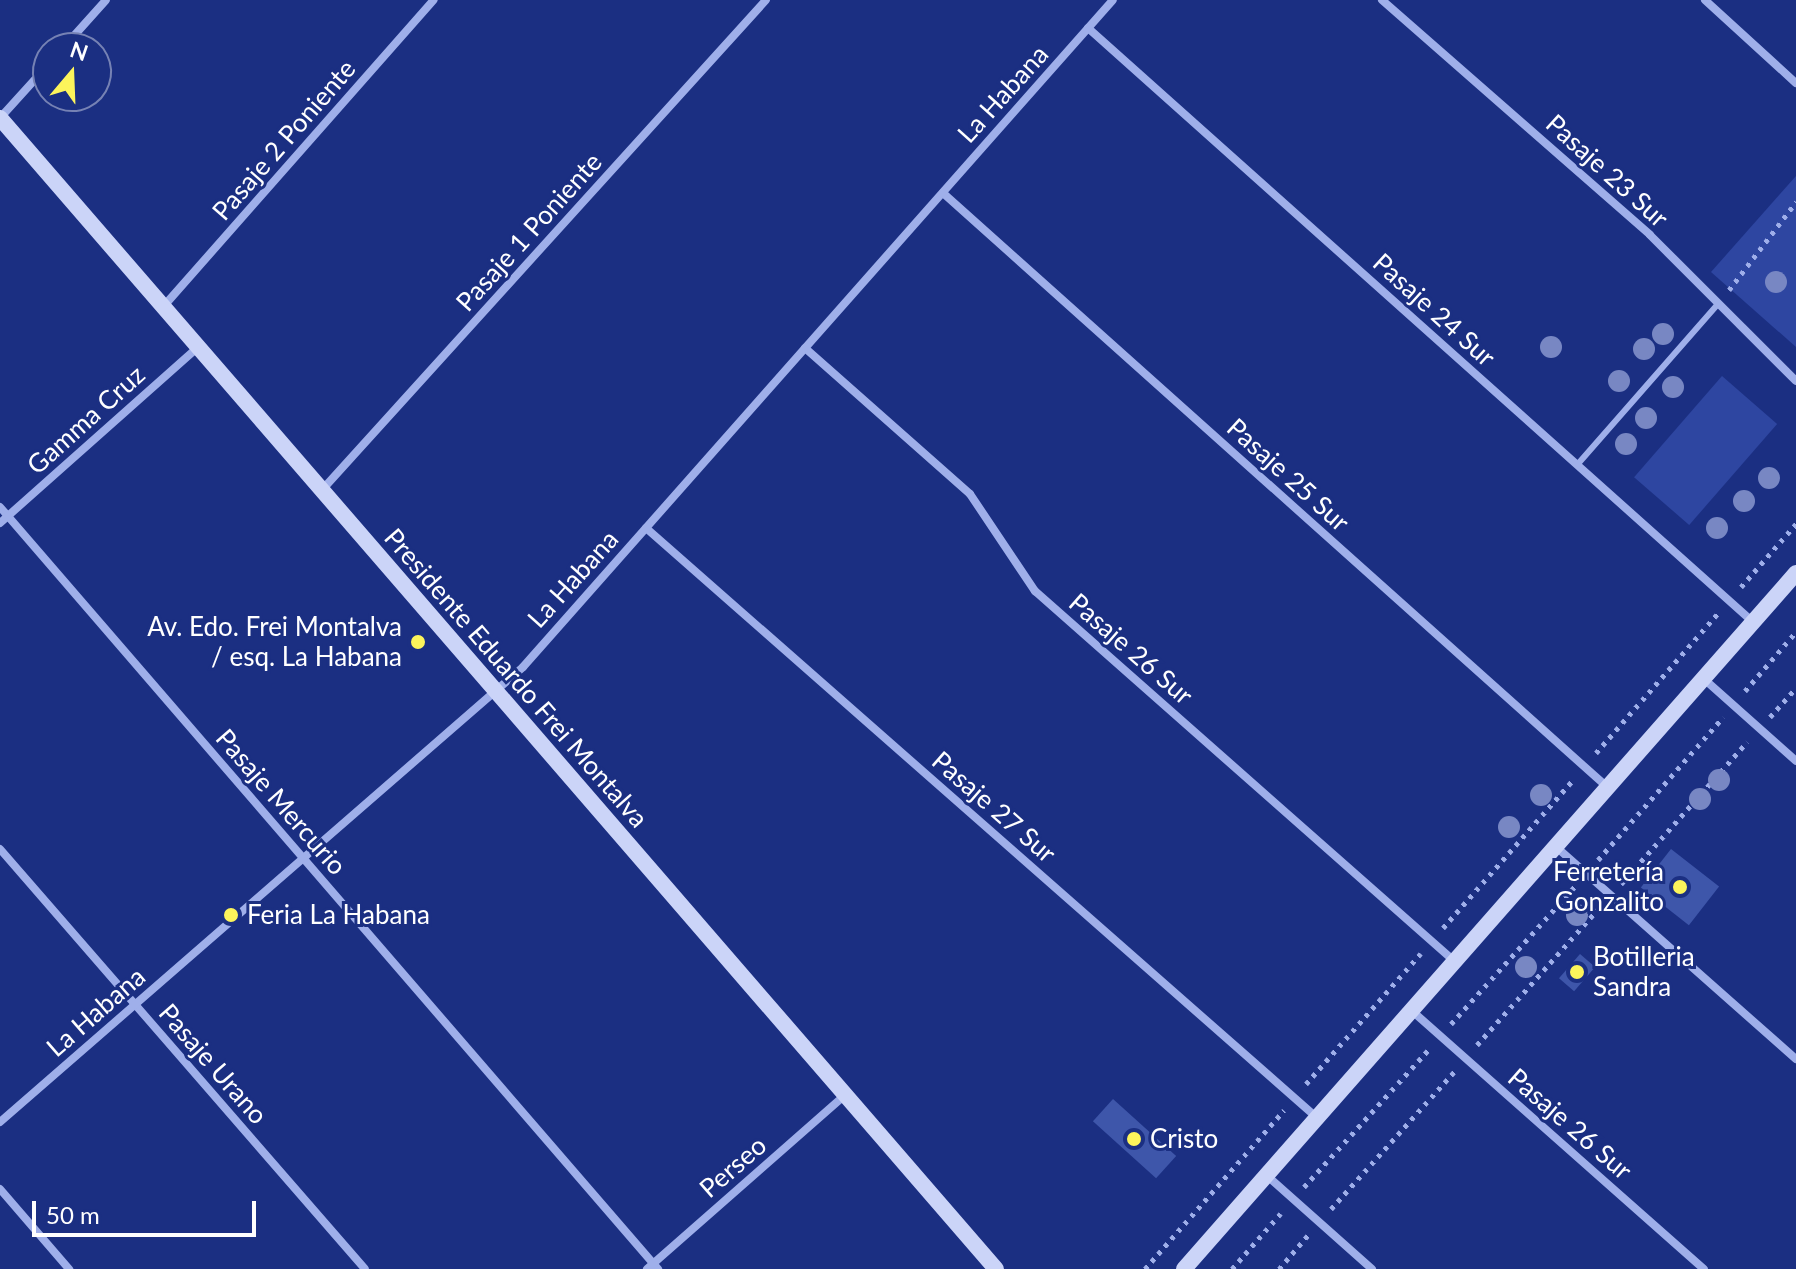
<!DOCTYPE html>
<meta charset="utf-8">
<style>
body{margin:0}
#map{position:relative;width:1796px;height:1269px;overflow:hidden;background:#1b2f82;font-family:Lato,sans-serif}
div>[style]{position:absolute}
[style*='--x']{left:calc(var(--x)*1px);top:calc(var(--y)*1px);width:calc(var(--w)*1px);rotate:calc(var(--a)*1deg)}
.green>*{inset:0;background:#2e46a1;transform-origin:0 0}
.building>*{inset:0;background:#3e56aa;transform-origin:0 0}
.path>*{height:5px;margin-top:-2.5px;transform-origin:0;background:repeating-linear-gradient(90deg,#9fafea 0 4px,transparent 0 10px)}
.lane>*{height:6px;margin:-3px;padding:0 3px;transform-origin:3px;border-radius:3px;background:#9fafea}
.street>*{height:8px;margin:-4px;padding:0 4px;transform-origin:4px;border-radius:4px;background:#9fafea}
.secondary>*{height:16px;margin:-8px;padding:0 8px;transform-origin:8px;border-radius:8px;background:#cbd4f8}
.trees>*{width:22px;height:22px;margin:-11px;border-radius:50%;background:#7887c3}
.dots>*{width:22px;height:22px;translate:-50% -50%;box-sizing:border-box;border:4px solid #1b2f82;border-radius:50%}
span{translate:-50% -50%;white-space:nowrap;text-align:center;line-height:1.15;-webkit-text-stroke:6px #1b2f82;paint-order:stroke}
.street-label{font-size:26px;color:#fff}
.poi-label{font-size:26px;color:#fff}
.right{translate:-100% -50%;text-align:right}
.left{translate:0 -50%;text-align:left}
.north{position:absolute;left:32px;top:32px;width:80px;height:80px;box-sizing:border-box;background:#1b2f82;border:2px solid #7682b4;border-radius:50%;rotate:19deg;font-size:22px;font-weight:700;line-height:32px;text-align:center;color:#fff}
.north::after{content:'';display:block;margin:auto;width:28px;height:36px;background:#fcf45b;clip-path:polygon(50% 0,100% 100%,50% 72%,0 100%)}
.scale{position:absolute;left:32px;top:1201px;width:224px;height:36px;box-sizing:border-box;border:4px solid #fff;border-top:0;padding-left:10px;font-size:24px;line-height:28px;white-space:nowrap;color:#fff;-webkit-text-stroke:6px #1b2f82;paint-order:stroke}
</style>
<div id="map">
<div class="green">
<div style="clip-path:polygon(1796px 176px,1796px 347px,1711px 272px)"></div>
<div style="left:1722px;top:376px;width:73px;height:134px;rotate:41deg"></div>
</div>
<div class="building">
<div style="left:1671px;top:849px;width:61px;height:49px;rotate:38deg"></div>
<div style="left:1580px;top:954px;width:20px;height:32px;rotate:41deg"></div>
<div style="left:1113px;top:1099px;width:85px;height:30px;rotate:42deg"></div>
</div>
<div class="path">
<div style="--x:1729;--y:290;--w:111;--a:-52.7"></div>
<div style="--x:1741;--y:587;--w:84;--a:-48.9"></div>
<div style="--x:1745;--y:691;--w:78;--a:-49.2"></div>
<div style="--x:1770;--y:717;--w:39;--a:-48"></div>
<div style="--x:1596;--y:753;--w:186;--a:-48.9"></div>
<div style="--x:1598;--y:860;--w:190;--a:-48.8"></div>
<div style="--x:1621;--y:884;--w:190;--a:-48.4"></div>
<div style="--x:1443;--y:928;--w:198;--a:-48.7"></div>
<div style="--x:1451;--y:1024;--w:187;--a:-48"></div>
<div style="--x:1477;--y:1045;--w:182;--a:-48.3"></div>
<div style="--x:1306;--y:1084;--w:174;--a:-48.7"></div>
<div style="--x:1304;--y:1187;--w:186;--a:-47.8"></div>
<div style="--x:1331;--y:1209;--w:186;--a:-48.1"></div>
<div style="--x:1145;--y:1269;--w:211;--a:-48.8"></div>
<div style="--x:1232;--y:1269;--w:74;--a:-48.8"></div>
<div style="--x:1279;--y:1269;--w:45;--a:-49.5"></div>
</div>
<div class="lane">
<div style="--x:1577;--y:465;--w:214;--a:-48.8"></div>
</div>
<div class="street">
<div style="--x:1382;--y:0;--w:356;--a:41.2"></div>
<div style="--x:1650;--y:235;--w:206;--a:45"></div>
<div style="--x:1705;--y:0;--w:123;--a:42.4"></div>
<div style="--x:1088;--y:28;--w:892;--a:41.77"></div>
<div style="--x:63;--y:48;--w:64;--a:-48.1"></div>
<div style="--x:0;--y:118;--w:72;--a:-47.8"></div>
<div style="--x:943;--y:193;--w:890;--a:41.81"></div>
<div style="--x:163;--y:307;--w:409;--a:-48.6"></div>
<div style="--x:805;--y:348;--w:220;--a:41.5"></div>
<div style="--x:970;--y:494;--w:117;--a:56.2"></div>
<div style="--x:1035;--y:591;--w:558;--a:41.44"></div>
<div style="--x:322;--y:490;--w:661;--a:-47.82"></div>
<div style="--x:0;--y:507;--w:1007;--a:49.19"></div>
<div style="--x:0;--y:523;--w:265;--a:-41.6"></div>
<div style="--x:646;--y:528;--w:891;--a:41.31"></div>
<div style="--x:1704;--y:679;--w:123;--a:41.7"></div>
<div style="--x:1554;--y:845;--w:323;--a:41.5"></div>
<div style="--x:0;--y:849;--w:556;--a:49.01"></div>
<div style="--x:1411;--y:1010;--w:391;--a:41.5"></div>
<div style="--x:0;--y:1122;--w:693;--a:-41.02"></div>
<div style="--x:523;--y:667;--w:890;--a:-48.51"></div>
<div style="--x:1265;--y:1174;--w:143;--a:41.6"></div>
<div style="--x:0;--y:1189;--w:106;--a:49.2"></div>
<div style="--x:647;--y:1269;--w:264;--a:-41.3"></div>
</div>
<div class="secondary">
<div style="--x:0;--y:118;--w:1522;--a:49.13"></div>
<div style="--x:1184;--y:1269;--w:927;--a:-48.67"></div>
</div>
<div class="trees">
<div style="left:1776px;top:282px"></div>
<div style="left:1663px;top:334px"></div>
<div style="left:1551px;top:347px"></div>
<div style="left:1644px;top:349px"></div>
<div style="left:1619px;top:381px"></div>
<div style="left:1673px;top:387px"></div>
<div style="left:1646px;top:418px"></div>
<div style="left:1626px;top:444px"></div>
<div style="left:1769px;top:478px"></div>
<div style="left:1744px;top:501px"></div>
<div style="left:1717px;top:528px"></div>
<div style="left:1719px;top:780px"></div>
<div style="left:1541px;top:795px"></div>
<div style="left:1700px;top:799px"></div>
<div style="left:1509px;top:827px"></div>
<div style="left:1577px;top:915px"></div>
<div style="left:1526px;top:967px"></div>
</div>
<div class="dots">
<div style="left:418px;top:642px;background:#fcf45b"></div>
<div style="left:1680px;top:887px;background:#fcf45b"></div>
<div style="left:231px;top:915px;background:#fcf45b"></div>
<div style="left:1577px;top:972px;background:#fcf45b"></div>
<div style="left:1134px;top:1139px;background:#fcf45b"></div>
</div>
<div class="street-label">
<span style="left:1003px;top:94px;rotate:-48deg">La Habana</span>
<span style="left:284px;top:140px;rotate:-49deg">Pasaje 2 Poniente</span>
<span style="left:1607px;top:171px;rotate:42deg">Pasaje 23 Sur</span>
<span style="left:529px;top:232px;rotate:-48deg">Pasaje 1 Poniente</span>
<span style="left:1434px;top:310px;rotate:42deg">Pasaje 24 Sur</span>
<span style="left:86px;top:420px;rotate:-42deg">Gamma Cruz</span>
<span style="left:1288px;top:475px;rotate:42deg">Pasaje 25 Sur</span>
<span style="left:573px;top:579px;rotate:-48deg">La Habana</span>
<span style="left:1131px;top:649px;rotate:41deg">Pasaje 26 Sur</span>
<span style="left:516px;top:678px;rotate:49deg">Presidente Eduardo Frei Montalva</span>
<span style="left:281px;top:802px;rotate:49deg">Pasaje Mercurio</span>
<span style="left:994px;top:807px;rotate:41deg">Pasaje 27 Sur</span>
<span style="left:96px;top:1012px;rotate:-41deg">La Habana</span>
<span style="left:213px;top:1064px;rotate:49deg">Pasaje Urano</span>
<span style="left:1570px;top:1124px;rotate:41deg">Pasaje 26 Sur</span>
<span style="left:733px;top:1167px;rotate:-41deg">Perseo</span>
</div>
<div class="poi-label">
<span class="right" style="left:402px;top:642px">Av. Edo. Frei Montalva<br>/ esq. La Habana</span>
<span class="right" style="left:1664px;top:887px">Ferretería<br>Gonzalito</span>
<span class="left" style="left:247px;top:915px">Feria La Habana</span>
<span class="left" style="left:1593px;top:972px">Botilleria<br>Sandra</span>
<span class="left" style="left:1150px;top:1139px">Cristo</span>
</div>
<div class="north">N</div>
<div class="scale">50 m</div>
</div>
